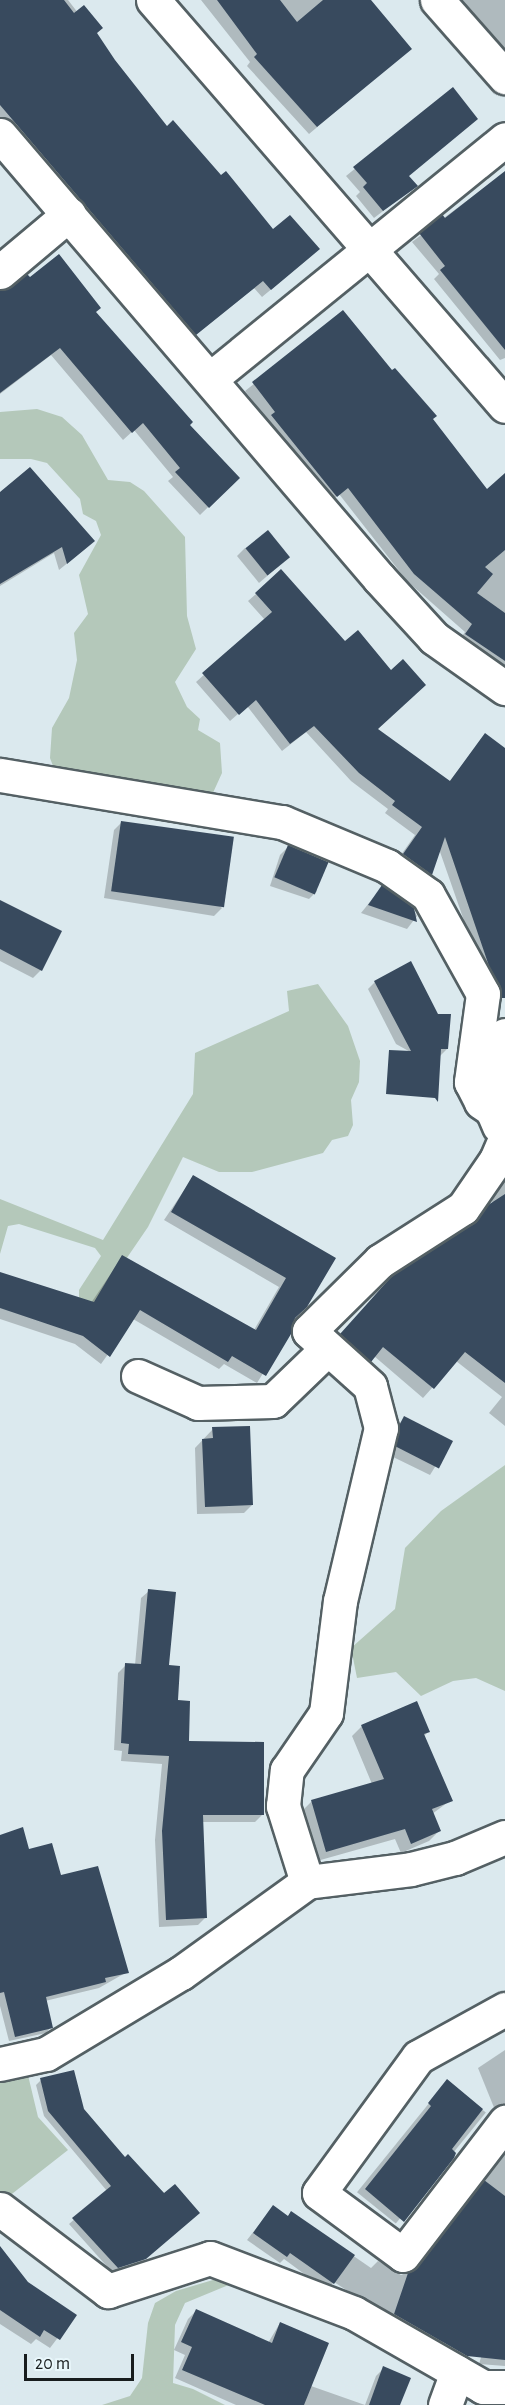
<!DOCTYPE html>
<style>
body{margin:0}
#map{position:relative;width:505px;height:2405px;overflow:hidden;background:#dbe9ee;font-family:"Alegreya Sans",sans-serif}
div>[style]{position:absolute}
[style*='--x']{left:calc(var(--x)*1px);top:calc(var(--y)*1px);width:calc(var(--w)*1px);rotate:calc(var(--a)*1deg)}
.green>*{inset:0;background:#b4c8ba}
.shadow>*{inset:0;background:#0003;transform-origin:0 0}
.building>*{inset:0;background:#384a5e;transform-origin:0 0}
.roads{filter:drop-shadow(2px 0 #546064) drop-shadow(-2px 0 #546064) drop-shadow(0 2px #546064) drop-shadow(0 -2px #546064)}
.minor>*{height:33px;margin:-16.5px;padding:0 16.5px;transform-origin:16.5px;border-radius:16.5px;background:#fff}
.tertiary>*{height:33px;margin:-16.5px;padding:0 16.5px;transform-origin:16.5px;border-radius:16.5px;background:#fff}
span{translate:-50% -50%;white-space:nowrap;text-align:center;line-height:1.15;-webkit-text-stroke:6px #e9f7fb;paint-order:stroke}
.scale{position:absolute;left:24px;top:2354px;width:110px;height:27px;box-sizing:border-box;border:3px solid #171c1d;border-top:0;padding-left:8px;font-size:18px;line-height:21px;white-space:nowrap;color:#171c1d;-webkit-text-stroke:4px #e9f7fb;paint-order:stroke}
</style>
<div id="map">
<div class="green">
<div style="clip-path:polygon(37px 409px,62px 417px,82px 435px,108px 480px,130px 482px,144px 491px,185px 537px,187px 616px,196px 649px,175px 682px,187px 707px,200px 719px,198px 730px,220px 743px,222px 773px,212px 795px,56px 774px,50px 758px,52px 728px,69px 698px,77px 660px,74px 633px,88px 614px,79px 575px,101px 535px,96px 521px,83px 514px,80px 499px,47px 463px,31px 459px,0 459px,0 412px)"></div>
<div style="clip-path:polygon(318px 984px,348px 1026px,360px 1061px,359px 1082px,351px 1100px,353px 1125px,348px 1136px,332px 1140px,323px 1153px,252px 1172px,219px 1172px,183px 1157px,148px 1227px,92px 1309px,79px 1303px,79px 1290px,101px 1256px,95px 1248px,19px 1224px,8px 1226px,0 1254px,0 1199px,103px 1240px,193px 1094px,195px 1053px,289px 1011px,287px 991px)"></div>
<div style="clip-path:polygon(505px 1465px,505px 1691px,476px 1678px,453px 1681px,421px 1696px,396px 1672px,357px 1678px,351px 1648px,395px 1609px,405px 1548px,441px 1511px)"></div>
<div style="clip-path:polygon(27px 2071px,38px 2117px,68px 2150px,8px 2197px,0 2193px,0 2077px)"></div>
<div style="clip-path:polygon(223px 2277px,231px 2284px,185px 2303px,175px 2325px,173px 2383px,193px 2389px,225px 2405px,102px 2405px,130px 2396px,142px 2378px,148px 2323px,155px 2303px,176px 2291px)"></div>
</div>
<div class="shadow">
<div style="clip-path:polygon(0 0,68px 0,167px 128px,273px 231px,310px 257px,262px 297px,254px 288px,187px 342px,0 124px)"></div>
<div style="clip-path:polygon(201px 0,367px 0,410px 49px,309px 134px,247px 66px,250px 62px)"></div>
<div style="clip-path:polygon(451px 0,505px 0,505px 52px,482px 25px,477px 30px)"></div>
<div style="clip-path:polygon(453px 89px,408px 176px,416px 186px,374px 218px,356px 196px,360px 192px,346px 176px)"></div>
<div style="clip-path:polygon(505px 172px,505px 358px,500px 360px,434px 279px,439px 274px,412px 242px)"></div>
<div style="clip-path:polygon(0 291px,94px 312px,188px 425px,238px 478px,200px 515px,168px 481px,173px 477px,134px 430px,123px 440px,51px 355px,0 394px)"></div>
<div style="clip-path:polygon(343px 312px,486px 491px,505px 499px,505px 671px,458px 642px,465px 632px,407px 581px,339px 494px,329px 503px,265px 424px,268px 420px,245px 391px)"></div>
<div style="clip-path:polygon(0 493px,86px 548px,59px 570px,54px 553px,0 586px)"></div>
<div style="clip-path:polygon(245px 548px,280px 565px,259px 583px,237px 556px)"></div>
<div style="clip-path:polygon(256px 594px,376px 729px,449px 782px,485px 735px,505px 750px,505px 971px,484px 978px,439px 849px,431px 874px,423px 882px,396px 862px,415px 835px,385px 813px,388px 809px,351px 781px,306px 732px,282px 751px,247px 706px,230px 721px,196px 682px,265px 620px,248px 601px)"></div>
<div style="clip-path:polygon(122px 822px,222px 908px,214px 916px,104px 898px,114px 830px)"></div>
<div style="clip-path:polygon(288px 847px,317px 891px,309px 899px,270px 886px,280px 855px)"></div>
<div style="clip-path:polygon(382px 887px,413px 909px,417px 916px,407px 929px,361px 913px)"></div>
<div style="clip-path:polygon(0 901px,41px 970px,33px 978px,0 961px)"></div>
<div style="clip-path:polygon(375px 982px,437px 1015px,447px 1049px,432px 1064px,396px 1044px,368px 989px)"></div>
<div style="clip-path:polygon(505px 1175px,505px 1426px,489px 1413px,502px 1397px,456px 1361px,423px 1398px,374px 1356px,361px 1370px,332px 1344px,383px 1287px,470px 1228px,494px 1203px,490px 1200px)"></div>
<div style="clip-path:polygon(193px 1177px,334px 1259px,257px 1383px,224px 1364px,219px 1369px,133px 1319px,101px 1364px,75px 1344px,0 1319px,0 1273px,91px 1303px,122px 1257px,254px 1330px,279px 1287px,164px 1220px)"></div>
<div style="clip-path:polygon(405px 1418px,451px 1441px,430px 1475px,389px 1455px,397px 1426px)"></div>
<div style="clip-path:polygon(213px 1429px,252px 1505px,244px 1513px,197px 1514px,195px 1448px)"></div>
<div style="clip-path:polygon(149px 1591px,187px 1743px,262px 1815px,255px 1822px,202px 1822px,206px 1917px,198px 1925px,159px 1927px,155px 1840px,162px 1764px,121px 1761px,122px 1751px,114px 1750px,118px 1673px,126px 1665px,135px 1665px,141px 1598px)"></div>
<div style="clip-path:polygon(362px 1726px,428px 1732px,424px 1736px,451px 1800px,432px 1814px,439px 1831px,429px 1841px,401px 1853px,395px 1839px,317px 1861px,302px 1811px,312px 1801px,372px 1784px,352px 1736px)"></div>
<div style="clip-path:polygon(0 1836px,28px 1851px,60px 1876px,127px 1972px,99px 1988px,45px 2001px,51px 2027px,46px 2033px,9px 2041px,0 2006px)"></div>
<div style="clip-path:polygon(505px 2050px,505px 2114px,495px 2110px,478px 2068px)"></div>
<div style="clip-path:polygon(41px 2080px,83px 2110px,125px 2159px,193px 2218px,139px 2264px,112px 2272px,69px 2224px,107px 2191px,44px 2116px,36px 2085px)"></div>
<div style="left:447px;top:2081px;width:50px;height:143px;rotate:39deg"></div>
<div style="clip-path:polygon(505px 2153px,505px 2263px,454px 2309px,443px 2342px,437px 2349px,334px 2282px,326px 2290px,284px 2259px,280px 2263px,247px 2240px,273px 2207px,287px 2217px,291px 2213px,371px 2268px,378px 2261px,401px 2275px,416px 2269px)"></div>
<div style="clip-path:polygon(0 2249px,27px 2283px,75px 2315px,50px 2348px,36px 2339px,31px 2344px,0 2324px)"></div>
<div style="clip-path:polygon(196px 2311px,268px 2343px,280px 2323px,311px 2386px,365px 2405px,376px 2376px,384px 2368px,399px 2405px,236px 2405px,175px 2378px,185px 2355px,174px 2350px,188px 2319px)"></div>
<div style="clip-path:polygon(505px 2316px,505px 2366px,479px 2364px,492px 2321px)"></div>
</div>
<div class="building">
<div style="clip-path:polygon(0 0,64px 0,74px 13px,84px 5px,103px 28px,97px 33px,115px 60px,167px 126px,173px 120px,221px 175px,226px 171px,273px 229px,290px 215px,320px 249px,271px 290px,263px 281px,196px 335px,0 105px)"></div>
<div style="clip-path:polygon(217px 0,280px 0,297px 22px,323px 0,371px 0,412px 49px,317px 127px,254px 57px,257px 54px)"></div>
<div style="clip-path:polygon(453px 87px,478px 119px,409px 176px,418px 186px,383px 211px,363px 187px,367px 183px,353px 167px)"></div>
<div style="clip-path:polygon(505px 171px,505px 350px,440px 270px,445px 266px,419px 233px,442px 214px,445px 218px)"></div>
<div style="clip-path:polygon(59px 254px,101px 308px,96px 312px,193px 422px,190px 425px,240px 478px,209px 508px,175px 472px,180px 468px,143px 423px,132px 433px,60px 348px,0 393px,0 290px,27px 274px,30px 277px)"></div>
<div style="clip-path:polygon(343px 310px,392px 370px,395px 368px,437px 416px,433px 419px,487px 489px,505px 473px,505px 550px,485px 567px,493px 574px,477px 593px,505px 613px,505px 661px,465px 634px,472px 624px,414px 574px,348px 488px,337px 497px,271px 415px,275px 412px,252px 382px)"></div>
<div style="clip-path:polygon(30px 467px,95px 541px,67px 564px,62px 547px,0 584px,0 492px)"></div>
<div style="left:268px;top:530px;width:35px;height:29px;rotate:51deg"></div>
<div style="clip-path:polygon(281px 569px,345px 641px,358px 630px,391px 670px,403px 659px,426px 685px,378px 729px,450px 781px,485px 733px,505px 748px,505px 998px,501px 998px,499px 985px,489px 966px,445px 837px,432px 875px,403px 854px,422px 827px,392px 805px,395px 801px,359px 773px,314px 726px,290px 744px,256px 700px,239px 715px,202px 673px,272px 612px,255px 593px)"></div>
<div style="left:121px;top:821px;width:114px;height:71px;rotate:8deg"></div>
<div style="left:288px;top:845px;width:44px;height:35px;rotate:23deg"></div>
<div style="clip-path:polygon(382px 885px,414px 908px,417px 922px,368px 905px)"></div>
<div style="clip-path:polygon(0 900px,62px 931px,42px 971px,0 949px)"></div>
<div style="clip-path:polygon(411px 961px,438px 1014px,451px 1014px,448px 1049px,441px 1049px,438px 1102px,435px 1098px,386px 1094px,389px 1050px,411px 1051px,374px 981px)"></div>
<div style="clip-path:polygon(193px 1175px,336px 1258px,307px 1307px,295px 1318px,291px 1334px,266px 1376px,232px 1356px,228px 1362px,140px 1310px,110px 1357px,83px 1336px,0 1308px,0 1272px,94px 1302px,122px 1255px,256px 1330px,286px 1278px,171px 1212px)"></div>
<div style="clip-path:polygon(505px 1194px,505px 1383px,465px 1352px,434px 1389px,383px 1347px,371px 1362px,340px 1334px,392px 1276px,473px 1224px,488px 1205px)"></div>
<div style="left:404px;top:1416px;width:55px;height:31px;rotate:27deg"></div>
<div style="clip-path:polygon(250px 1426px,253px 1505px,205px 1507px,202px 1439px,213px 1438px,212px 1427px)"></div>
<div style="clip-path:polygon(148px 1589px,176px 1592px,169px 1665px,180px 1666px,178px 1700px,190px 1701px,189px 1741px,264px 1742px,264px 1815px,203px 1815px,207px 1918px,166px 1920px,162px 1831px,169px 1756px,128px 1754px,129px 1744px,121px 1743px,125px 1663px,141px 1664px)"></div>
<div style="clip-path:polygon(417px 1701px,430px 1732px,424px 1734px,453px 1801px,432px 1809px,441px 1831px,411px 1844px,405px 1829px,326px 1852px,311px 1800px,384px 1779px,361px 1725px)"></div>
<div style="clip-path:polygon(23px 1827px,29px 1849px,52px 1843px,61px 1875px,98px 1866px,129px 1973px,105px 1978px,106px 1982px,46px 1997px,53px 2028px,15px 2037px,4px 1992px,0 1993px,0 1835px)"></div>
<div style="clip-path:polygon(74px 2070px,84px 2109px,125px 2157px,128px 2154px,164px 2193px,175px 2184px,200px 2213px,146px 2259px,118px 2268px,72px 2218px,111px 2186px,48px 2111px,40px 2078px)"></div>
<div style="clip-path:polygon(447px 2079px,483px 2109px,452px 2149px,456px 2153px,454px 2158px,404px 2222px,365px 2189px,431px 2106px,428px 2103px)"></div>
<div style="clip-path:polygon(484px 2180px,505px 2196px,505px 2360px,467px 2356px,394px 2314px,408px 2273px,418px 2266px)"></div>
<div style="clip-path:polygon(273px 2205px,288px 2216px,291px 2211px,355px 2255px,334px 2284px,290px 2253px,287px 2257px,253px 2233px)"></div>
<div style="clip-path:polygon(0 2246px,28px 2282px,77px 2315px,60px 2340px,44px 2330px,40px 2337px,0 2310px)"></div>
<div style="clip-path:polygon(196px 2309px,272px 2343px,280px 2322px,329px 2343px,304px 2405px,265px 2405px,182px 2370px,192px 2347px,181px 2342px)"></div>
<div style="clip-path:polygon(383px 2366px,411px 2378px,400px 2405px,369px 2405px)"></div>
</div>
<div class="roads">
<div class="minor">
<div style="--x:437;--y:0;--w:103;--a:48.6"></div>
<div style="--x:0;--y:135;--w:583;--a:49.45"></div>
<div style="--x:379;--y:578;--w:81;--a:47.5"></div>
<div style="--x:434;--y:638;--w:87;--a:35.2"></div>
<div style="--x:0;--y:272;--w:90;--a:-40"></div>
<div style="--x:210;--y:379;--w:380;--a:-39.1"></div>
<div style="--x:0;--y:775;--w:286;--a:9.5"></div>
<div style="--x:282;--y:822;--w:114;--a:22.7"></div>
<div style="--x:387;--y:866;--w:50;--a:35.3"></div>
<div style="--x:428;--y:895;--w:113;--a:60.9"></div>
<div style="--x:483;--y:994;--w:89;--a:97.8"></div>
<div style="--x:471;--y:1082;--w:22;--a:63"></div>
<div style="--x:481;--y:1102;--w:29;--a:34"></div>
<div style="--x:499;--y:1126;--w:15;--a:-113"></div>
<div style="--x:493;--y:1112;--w:78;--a:-81.1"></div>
<div style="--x:138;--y:1376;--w:66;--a:24.2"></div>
<div style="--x:198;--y:1403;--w:75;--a:-1.5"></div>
<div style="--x:273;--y:1401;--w:75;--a:-43.9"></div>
<div style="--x:307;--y:1882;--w:105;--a:-7.1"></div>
<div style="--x:411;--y:1869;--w:45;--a:-14"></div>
<div style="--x:455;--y:1858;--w:54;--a:-22.8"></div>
<div style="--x:505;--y:2009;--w:99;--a:151.1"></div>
<div style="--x:418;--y:2057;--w:168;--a:126.1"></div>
<div style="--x:319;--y:2193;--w:104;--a:36.4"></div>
<div style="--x:403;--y:2255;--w:168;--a:-52.5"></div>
<div style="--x:0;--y:2064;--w:47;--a:-12.3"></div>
<div style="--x:46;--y:2054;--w:157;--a:-31"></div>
<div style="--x:181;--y:1973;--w:155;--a:-35.8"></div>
<div style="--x:307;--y:1882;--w:80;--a:-107.5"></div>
<div style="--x:283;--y:1806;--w:36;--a:-84"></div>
<div style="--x:287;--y:1770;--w:69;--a:-55.6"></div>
<div style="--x:326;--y:1713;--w:113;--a:-82.9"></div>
<div style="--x:340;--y:1601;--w:178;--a:-76.7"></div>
<div style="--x:381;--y:1428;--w:43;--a:-104.7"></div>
<div style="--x:370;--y:1386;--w:82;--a:-138"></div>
<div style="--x:309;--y:1331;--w:100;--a:-44.6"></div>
<div style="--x:380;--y:1261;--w:98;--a:-32.6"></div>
<div style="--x:463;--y:1208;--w:58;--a:-55.5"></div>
<div style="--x:496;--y:1160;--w:23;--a:-67"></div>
<div style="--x:0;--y:2209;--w:136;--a:37.2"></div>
<div style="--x:108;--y:2291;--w:107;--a:-17.9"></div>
<div style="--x:210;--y:2258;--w:154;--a:20.9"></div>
<div style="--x:354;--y:2313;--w:149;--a:29.8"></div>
<div style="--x:483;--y:2387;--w:22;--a:0"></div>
<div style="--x:445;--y:2405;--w:35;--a:-70"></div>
</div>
<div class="tertiary">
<div style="--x:153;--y:0;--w:537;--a:49.07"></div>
</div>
</div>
<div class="scale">20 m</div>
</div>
